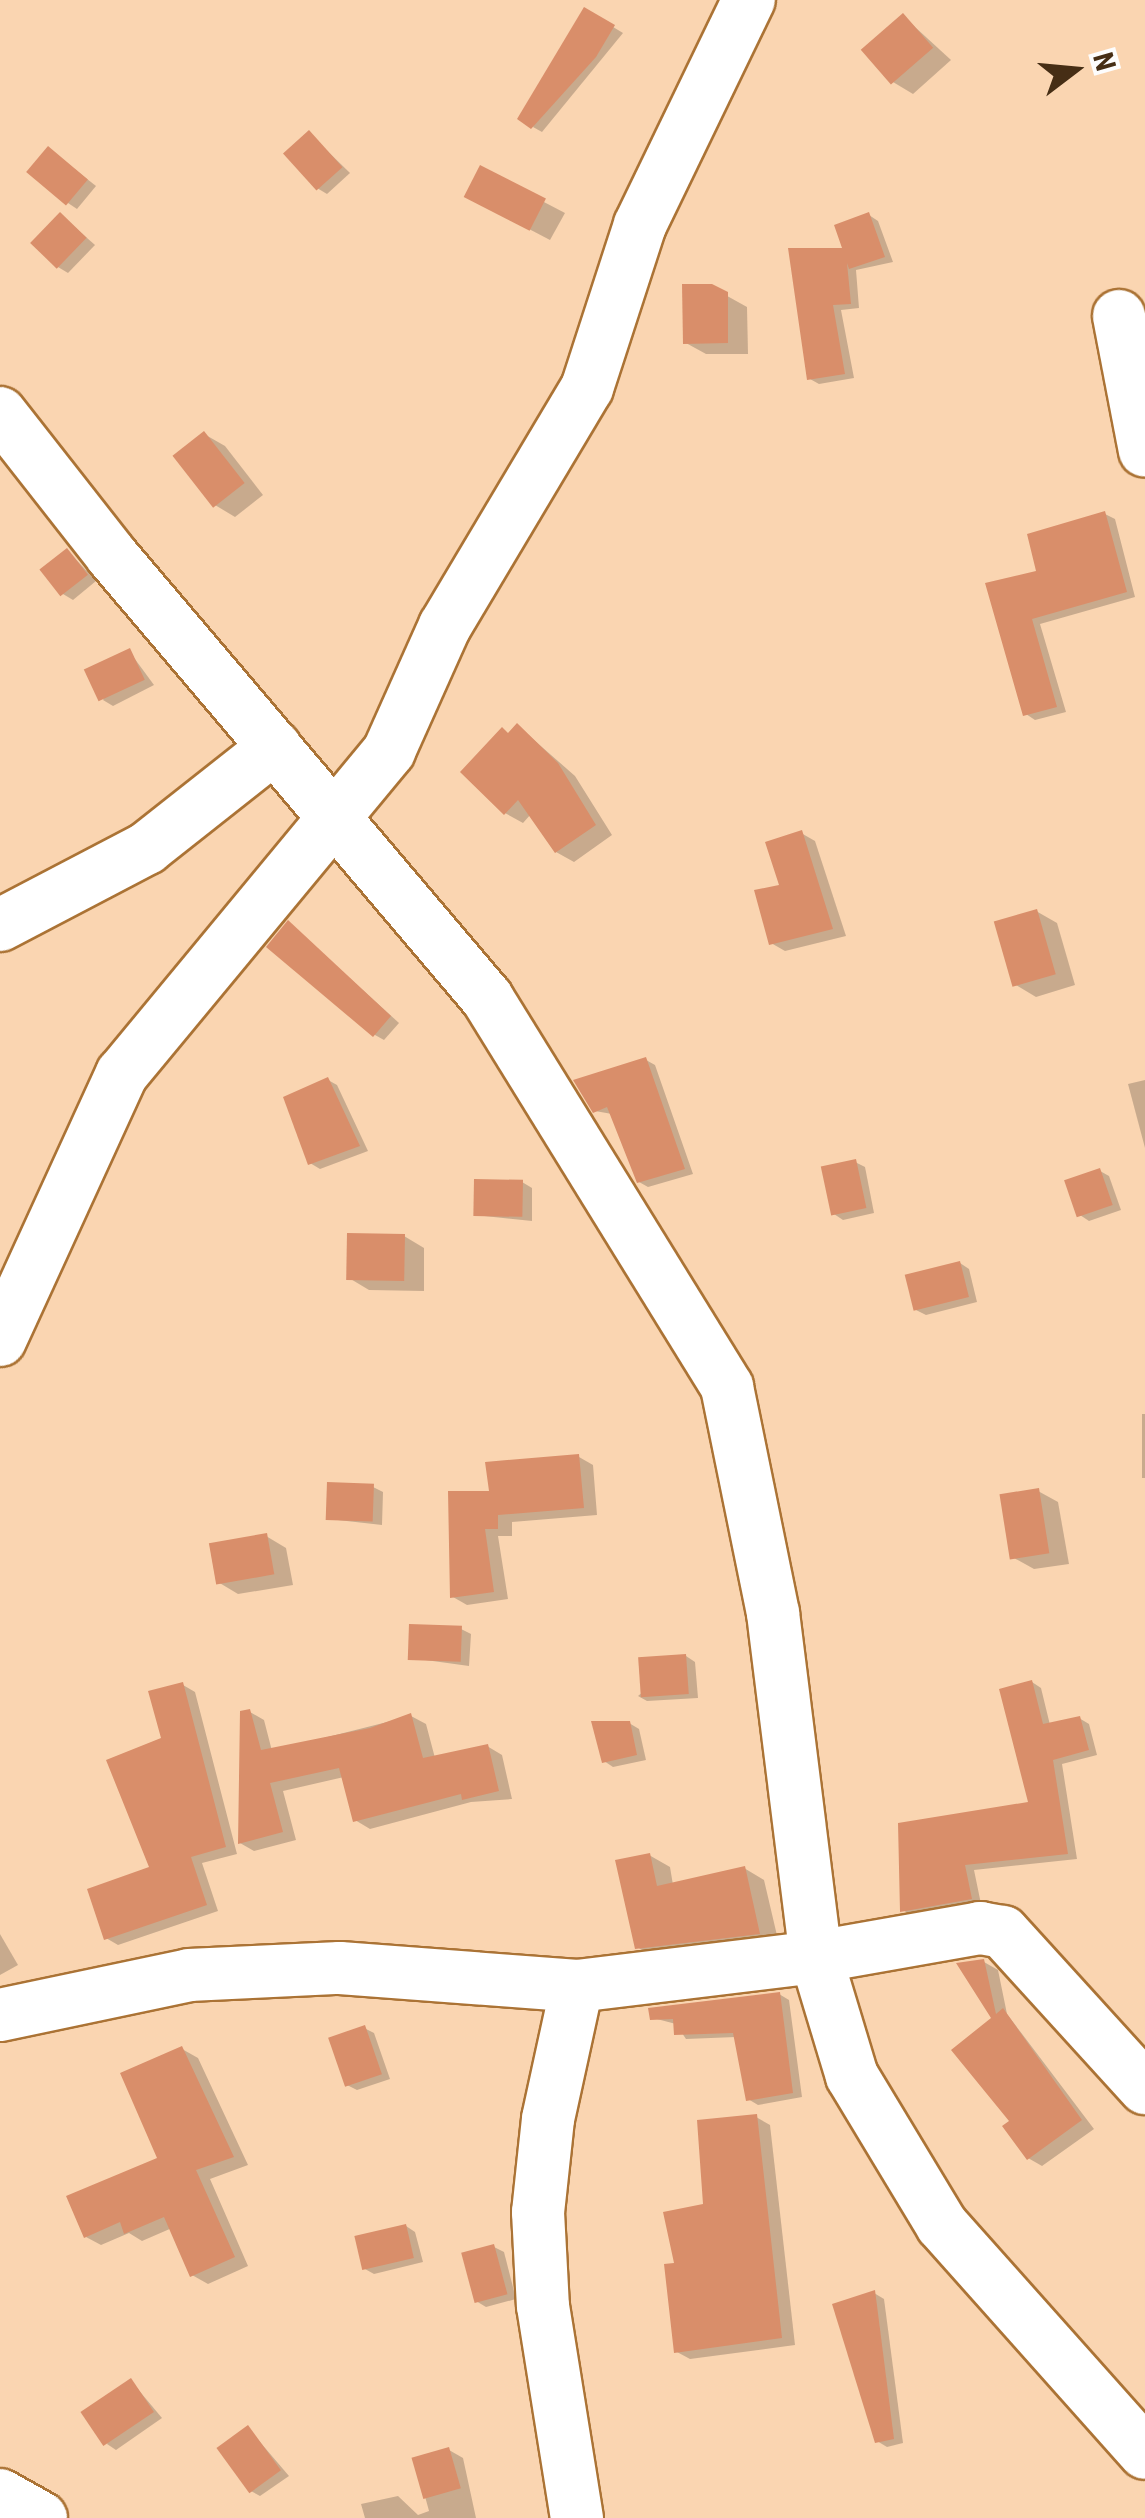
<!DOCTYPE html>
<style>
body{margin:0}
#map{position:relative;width:1145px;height:2518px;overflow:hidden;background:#fad5b1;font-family:"Roboto Condensed",sans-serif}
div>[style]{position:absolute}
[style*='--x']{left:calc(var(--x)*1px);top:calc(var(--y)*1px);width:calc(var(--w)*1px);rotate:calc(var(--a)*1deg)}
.shadow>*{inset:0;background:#0003;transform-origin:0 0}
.building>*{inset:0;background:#d98e6a;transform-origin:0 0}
.roads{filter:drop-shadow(2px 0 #ab7335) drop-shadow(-2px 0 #ab7335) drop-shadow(0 2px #ab7335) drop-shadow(0 -2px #ab7335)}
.street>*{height:52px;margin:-26px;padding:0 26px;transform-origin:26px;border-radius:26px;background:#fff}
span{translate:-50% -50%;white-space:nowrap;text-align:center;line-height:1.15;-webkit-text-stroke:9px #fdfdfd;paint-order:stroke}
.north{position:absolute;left:1025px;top:20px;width:100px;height:100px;-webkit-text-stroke:8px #fdfdfd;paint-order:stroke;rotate:74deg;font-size:28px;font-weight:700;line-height:40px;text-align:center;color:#462e15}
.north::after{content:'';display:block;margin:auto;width:35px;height:45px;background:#462e15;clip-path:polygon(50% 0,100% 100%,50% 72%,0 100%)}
</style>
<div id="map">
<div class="shadow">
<div style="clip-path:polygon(585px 10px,623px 33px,542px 132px,533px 127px)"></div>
<div style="clip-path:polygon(903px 16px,951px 60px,913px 94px,893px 82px)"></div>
<div style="clip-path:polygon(309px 133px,350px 173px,327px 194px,317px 188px)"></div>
<div style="clip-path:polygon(49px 149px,96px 186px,77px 209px,68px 203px)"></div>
<div style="clip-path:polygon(481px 169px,565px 213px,550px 240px,487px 207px)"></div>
<div style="clip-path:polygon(61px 215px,95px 245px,68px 273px,58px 267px)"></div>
<div style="clip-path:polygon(869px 215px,878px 221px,893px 262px,856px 270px,859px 308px,841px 310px,854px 378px,819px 384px,810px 379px,846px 251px)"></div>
<div style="clip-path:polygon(711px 287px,747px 307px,748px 354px,706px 354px,686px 343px)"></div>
<div style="clip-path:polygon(204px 434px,225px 446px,263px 495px,235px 517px,215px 505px)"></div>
<div style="clip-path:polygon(1105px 514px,1115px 519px,1135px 597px,1040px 624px,1066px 712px,1035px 720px,1026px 714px,988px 585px,1039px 573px)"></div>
<div style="clip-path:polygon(68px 551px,96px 581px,73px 600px,63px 594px)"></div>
<div style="clip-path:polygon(129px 651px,154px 685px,113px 706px,103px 700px)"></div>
<div style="clip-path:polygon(518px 726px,575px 776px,612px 835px,574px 862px,556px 852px,531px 814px,523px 823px,505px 813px,510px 735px)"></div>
<div style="clip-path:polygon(801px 833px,815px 841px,846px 936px,785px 951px,771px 943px)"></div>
<div style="clip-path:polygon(1036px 911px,1057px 923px,1075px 985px,1036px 997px,1016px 985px)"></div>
<div style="clip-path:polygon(289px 923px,399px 1023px,384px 1040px,375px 1035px)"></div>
<div style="clip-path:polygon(646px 1060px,655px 1065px,693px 1174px,648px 1187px,639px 1182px,612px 1114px,595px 1111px)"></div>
<div style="clip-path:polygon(328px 1080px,337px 1085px,368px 1151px,320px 1169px,310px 1163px)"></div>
<div style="clip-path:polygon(1145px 1080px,1145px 1148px,1128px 1084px)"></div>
<div style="clip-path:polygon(855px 1162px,865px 1167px,874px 1213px,843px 1220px,834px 1214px)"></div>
<div style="clip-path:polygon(1100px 1171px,1109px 1176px,1121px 1210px,1089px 1221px,1080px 1215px)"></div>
<div style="clip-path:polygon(522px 1182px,532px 1188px,532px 1221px,475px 1215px)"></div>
<div style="clip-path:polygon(404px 1236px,424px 1248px,424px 1291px,369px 1290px,349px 1278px)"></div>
<div style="clip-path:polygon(960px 1263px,969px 1269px,977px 1302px,926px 1315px,916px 1310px)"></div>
<div style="left:1142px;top:1414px;width:3px;height:64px"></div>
<div style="clip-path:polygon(579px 1457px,593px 1465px,597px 1515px,512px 1522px,512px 1536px,498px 1536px,508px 1599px,467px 1605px,453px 1597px,492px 1494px)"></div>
<div style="clip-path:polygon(373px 1487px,383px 1492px,382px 1525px,329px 1519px)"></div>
<div style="clip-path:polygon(1038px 1491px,1058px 1502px,1069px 1564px,1034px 1569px,1014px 1558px)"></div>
<div style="clip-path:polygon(266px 1536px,286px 1548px,293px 1585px,238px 1594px,218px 1582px)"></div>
<div style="clip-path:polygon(461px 1629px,471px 1634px,469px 1666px,411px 1658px)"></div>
<div style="clip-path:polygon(686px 1656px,695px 1662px,698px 1698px,647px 1701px,638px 1696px)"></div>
<div style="clip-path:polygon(1032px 1682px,1041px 1688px,1050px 1725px,1079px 1718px,1089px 1724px,1097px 1755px,1062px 1764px,1077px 1859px,974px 1870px,981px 1904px,912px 1916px,903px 1910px,1031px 1804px)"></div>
<div style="clip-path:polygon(183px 1685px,195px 1692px,237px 1854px,202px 1863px,218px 1911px,118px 1945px,106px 1938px,153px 1869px,164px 1739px)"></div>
<div style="clip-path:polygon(250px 1712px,264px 1720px,272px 1751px,411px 1716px,426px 1724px,435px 1758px,487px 1746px,502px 1755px,512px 1799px,471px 1802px,370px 1829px,355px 1820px,344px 1777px,283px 1791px,296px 1840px,254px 1851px,240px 1843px)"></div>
<div style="clip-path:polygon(629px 1723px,639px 1729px,646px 1760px,613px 1767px,604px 1761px)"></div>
<div style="clip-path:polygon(649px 1855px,670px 1867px,673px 1885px,744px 1868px,764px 1880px,779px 1944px,657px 1959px,637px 1947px)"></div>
<div style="clip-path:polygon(0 1934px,18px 1965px,0 1975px)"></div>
<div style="clip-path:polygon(984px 1962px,998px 1970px,1007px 2014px,1094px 2129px,1042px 2166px,1028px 2158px,1012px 2122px)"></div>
<div style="clip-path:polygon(779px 1994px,789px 2000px,802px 2097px,758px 2105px,748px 2099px,736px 2037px,686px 2039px,676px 2024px,653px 2018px)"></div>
<div style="clip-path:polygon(364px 2028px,374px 2033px,390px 2079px,357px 2090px,347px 2085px)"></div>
<div style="clip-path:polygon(182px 2049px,198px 2058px,248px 2165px,210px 2179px,248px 2266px,208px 2284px,192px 2275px,172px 2228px,142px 2241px,129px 2233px,101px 2245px,86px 2237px,160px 2160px)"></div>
<div style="clip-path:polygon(756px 2117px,770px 2125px,795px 2345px,690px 2359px,677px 2352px,676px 2265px)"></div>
<div style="clip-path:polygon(406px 2226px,415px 2232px,423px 2262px,374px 2274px,365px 2269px)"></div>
<div style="clip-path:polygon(494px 2247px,504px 2252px,516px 2299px,486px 2307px,476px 2301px)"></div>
<div style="clip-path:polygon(874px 2293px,884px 2299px,903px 2443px,887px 2447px,877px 2441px)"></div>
<div style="clip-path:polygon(131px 2381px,162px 2418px,116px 2450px,107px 2444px)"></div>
<div style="clip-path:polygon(248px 2428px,289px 2476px,260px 2496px,251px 2491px)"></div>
<div style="clip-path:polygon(449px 2450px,463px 2458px,476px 2518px,365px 2518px,361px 2504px,398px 2496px,418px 2515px,429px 2511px,415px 2460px)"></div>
</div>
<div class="building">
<div style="clip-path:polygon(584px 7px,615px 25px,596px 57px,531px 129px,517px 119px)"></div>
<div style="left:903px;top:13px;width:46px;height:56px;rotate:49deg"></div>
<div style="left:309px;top:130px;width:50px;height:35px;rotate:48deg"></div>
<div style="left:48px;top:146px;width:52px;height:34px;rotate:40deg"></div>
<div style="left:480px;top:165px;width:74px;height:36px;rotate:27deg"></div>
<div style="left:60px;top:212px;width:37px;height:43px;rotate:44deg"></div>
<div style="clip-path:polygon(869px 212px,885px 257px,849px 269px,847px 263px,851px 304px,833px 305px,845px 374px,807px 380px,788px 248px,842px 248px,834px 225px)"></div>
<div style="clip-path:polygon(682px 284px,712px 284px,728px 292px,728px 343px,683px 344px)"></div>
<div style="left:204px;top:431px;width:66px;height:40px;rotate:52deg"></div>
<div style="clip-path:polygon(1105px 511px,1127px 592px,1032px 619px,1057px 707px,1023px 716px,985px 583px,1036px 571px,1027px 534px)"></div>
<div style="left:67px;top:548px;width:34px;height:35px;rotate:52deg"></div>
<div style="left:130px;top:648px;width:35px;height:51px;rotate:65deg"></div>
<div style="clip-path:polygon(517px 723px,558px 763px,596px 825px,555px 853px,518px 800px,504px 815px,460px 772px,502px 727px,508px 733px)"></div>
<div style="clip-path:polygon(802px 830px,833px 929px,769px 945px,754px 890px,779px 885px,765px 842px)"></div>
<div style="left:1037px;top:909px;width:68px;height:45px;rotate:74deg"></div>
<div style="clip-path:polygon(288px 920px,391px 1016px,373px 1037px,266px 947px)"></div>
<div style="clip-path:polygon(646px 1057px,685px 1169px,637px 1183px,607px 1107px,593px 1113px,573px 1080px)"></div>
<div style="clip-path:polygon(328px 1077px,360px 1146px,308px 1165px,283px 1097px)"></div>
<div style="left:856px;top:1159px;width:50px;height:36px;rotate:78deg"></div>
<div style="left:1100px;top:1168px;width:39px;height:38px;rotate:71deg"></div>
<div style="left:474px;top:1179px;width:49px;height:37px;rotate:1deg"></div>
<div style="left:347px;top:1233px;width:58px;height:47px;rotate:1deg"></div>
<div style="left:960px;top:1261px;width:37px;height:57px;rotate:76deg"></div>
<div style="clip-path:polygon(579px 1454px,584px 1508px,498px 1515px,498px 1529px,485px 1529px,494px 1592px,450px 1598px,448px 1491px,489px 1491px,485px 1462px)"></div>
<div style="left:327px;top:1482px;width:47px;height:38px;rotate:2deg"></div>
<div style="left:1039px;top:1488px;width:66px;height:40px;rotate:81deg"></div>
<div style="left:267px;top:1533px;width:42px;height:59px;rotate:80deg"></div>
<div style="left:409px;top:1624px;width:53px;height:36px;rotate:2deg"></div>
<div style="left:686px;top:1654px;width:40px;height:48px;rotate:86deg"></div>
<div style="clip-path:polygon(1032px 1680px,1043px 1724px,1080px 1716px,1089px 1750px,1053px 1760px,1068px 1854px,965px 1865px,972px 1899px,900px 1912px,898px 1823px,1028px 1802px,999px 1689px)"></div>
<div style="clip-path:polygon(183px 1682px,226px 1847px,191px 1857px,207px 1905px,104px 1940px,87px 1889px,149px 1867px,106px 1760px,161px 1738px,148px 1691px)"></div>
<div style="clip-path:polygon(250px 1709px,261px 1750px,370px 1728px,411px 1713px,423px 1758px,488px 1744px,499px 1791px,462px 1800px,461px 1794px,353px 1822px,339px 1768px,270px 1783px,283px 1832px,238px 1844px,240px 1711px)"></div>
<div style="clip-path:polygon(591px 1721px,630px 1721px,637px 1755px,602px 1763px)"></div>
<div style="clip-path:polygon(650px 1853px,657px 1886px,745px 1866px,760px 1934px,635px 1949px,615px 1860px)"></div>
<div style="clip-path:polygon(984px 1959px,996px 2014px,1003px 2008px,1082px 2120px,1027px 2160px,1002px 2126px,1009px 2121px,951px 2050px,991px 2018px,956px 1963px)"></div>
<div style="clip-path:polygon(780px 1992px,793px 2093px,746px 2101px,733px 2033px,674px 2035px,673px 2019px,650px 2020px,648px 2008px)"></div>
<div style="left:365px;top:2025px;width:52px;height:39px;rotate:71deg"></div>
<div style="clip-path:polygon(182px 2046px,234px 2157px,196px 2170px,235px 2257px,190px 2277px,164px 2217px,124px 2234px,120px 2222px,84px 2238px,66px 2196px,157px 2158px,120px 2073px)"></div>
<div style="clip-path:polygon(757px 2114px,782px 2338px,674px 2353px,664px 2264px,674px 2263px,663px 2212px,703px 2204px,697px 2120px)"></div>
<div style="left:406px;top:2224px;width:35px;height:53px;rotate:77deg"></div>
<div style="left:494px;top:2244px;width:52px;height:34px;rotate:75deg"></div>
<div style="clip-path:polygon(875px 2290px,894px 2439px,875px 2443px,832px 2304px)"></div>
<div style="left:131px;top:2378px;width:41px;height:61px;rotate:56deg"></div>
<div style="left:248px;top:2425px;width:56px;height:39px;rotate:54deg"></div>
<div style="left:449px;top:2447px;width:43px;height:39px;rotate:74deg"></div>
</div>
<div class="roads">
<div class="street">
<div style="--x:1119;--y:316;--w:137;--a:79.1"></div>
<div style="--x:0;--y:413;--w:182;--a:51.9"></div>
<div style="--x:112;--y:556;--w:580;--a:49.69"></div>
<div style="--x:487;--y:998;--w:457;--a:58.3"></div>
<div style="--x:727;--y:1387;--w:231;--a:78.5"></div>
<div style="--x:773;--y:1613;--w:347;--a:82.9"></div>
<div style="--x:816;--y:1957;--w:124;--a:73.2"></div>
<div style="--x:852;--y:2076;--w:174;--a:58.9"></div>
<div style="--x:942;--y:2225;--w:305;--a:48.3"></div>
<div style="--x:0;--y:925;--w:166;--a:-27.6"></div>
<div style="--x:147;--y:848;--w:163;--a:-38.3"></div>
<div style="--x:0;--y:1340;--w:293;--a:-65.4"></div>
<div style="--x:122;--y:1074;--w:419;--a:-50.4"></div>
<div style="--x:389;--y:751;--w:137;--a:-65.9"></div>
<div style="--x:445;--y:626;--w:277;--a:-59.2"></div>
<div style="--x:587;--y:388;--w:171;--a:-72"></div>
<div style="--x:640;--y:225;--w:250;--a:-64.2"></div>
<div style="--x:577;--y:1986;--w:136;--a:102.3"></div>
<div style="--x:548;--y:2119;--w:94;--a:96.1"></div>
<div style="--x:538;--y:2212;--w:94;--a:87"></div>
<div style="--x:543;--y:2306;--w:215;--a:80.9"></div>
<div style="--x:0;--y:2015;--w:193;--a:-11.9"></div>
<div style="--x:189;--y:1975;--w:151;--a:-2.7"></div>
<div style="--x:340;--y:1968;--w:238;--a:4.3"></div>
<div style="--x:577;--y:1986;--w:241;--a:-6.9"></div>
<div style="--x:816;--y:1957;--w:167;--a:-10"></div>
<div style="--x:980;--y:1928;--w:23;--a:10"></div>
<div style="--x:1003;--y:1932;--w:211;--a:47.7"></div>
<div style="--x:0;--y:2495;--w:47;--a:29.3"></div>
</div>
</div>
<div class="north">N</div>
</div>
